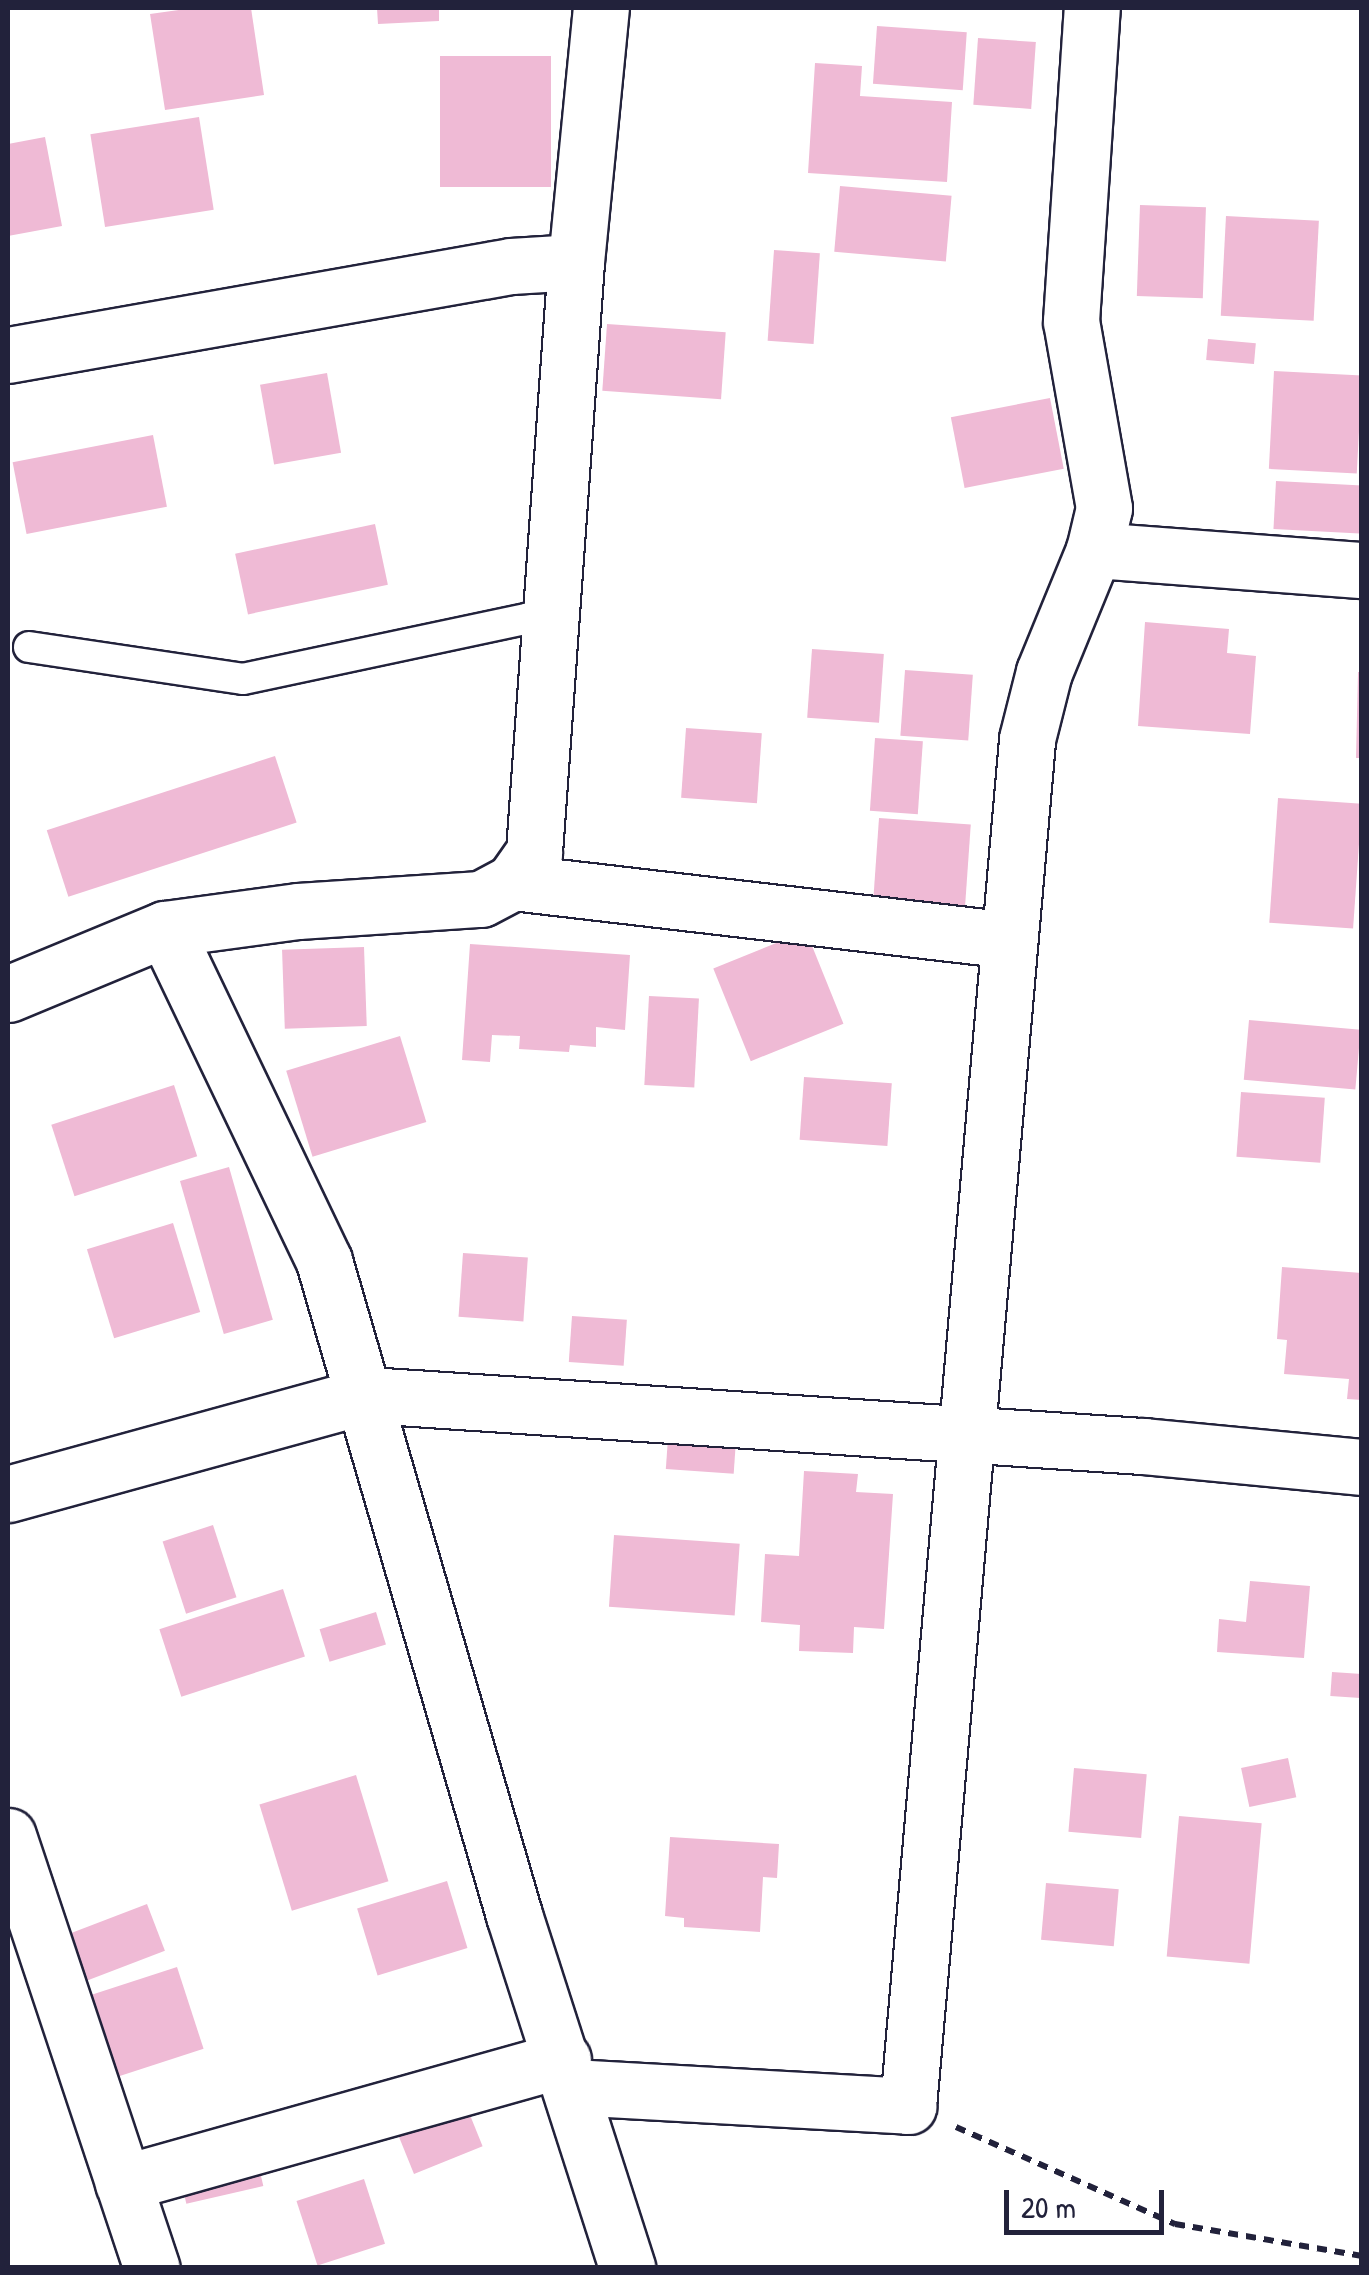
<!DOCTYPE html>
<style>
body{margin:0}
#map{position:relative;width:1369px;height:2275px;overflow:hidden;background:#fff;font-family:"Patrick Hand",sans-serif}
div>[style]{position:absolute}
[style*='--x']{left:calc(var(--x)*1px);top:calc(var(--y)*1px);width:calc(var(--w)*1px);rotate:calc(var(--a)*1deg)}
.building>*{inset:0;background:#efbad5;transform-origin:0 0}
.path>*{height:6px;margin-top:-3px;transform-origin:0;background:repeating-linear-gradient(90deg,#22223b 0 10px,transparent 0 18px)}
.roads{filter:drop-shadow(2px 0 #22223b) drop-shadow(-2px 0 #22223b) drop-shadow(0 2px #22223b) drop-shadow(0 -2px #22223b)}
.lane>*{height:30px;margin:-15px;padding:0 15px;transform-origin:15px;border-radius:15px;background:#fff}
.street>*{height:55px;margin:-27.5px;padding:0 27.5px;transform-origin:27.5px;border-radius:27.5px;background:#fff}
span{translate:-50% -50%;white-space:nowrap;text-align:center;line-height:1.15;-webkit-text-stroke:10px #fff;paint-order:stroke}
.frame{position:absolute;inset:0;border:10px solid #22223b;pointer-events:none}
.scale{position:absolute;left:1004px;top:2190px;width:160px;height:45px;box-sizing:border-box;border:5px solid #22223b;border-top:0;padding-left:12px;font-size:30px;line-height:35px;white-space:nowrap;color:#22223b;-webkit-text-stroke:8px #fff;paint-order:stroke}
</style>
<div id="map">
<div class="building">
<div style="clip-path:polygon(193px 8px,251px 8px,264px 95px,165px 110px,150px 14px)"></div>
<div style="clip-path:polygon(377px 8px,439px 8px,439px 21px,378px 24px)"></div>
<div style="left:877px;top:26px;width:90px;height:58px;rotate:4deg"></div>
<div style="left:978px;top:38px;width:58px;height:67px;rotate:4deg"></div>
<div style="left:440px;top:56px;width:111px;height:131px"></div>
<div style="clip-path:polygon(815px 63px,862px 66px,860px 96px,952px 102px,947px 182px,808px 173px)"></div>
<div style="left:199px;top:117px;width:94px;height:110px;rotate:81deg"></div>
<div style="clip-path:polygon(45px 137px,62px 226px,8px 236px,8px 144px)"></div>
<div style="left:840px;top:186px;width:112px;height:66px;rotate:5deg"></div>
<div style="left:1140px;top:205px;width:66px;height:91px;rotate:2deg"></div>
<div style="left:1226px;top:216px;width:93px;height:100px;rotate:3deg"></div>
<div style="left:774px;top:250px;width:46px;height:91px;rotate:4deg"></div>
<div style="left:607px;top:324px;width:119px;height:67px;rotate:4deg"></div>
<div style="left:1208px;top:339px;width:48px;height:21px;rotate:5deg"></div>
<div style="left:1274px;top:371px;width:88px;height:98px;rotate:3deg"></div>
<div style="left:327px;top:373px;width:81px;height:68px;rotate:80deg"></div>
<div style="left:1050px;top:398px;width:72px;height:101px;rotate:79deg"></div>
<div style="left:153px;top:435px;width:73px;height:143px;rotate:79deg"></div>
<div style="left:1276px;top:481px;width:86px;height:48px;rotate:3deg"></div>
<div style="left:375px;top:524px;width:62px;height:143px;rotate:78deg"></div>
<div style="clip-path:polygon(1145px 622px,1229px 629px,1227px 653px,1256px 656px,1250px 734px,1138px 726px)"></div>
<div style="left:812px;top:649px;width:72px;height:69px;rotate:4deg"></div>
<div style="left:905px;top:670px;width:68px;height:66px;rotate:4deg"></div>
<div style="clip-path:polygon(1358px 672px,1362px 672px,1362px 758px,1356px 758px)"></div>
<div style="left:686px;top:728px;width:76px;height:70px;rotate:4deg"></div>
<div style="left:875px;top:738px;width:48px;height:73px;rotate:4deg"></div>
<div style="left:275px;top:756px;width:70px;height:240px;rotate:72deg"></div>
<div style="left:1278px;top:798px;width:84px;height:125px;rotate:4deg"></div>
<div style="left:879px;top:818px;width:92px;height:88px;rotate:4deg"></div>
<div style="left:806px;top:931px;width:100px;height:100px;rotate:68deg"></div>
<div style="clip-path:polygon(470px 944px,630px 955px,625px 1030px,596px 1027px,596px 1047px,570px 1045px,569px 1052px,519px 1049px,520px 1036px,492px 1035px,490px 1062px,462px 1060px)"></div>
<div style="left:364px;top:947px;width:79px;height:82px;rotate:88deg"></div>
<div style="left:649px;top:996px;width:50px;height:89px;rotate:3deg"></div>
<div style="left:1249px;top:1020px;width:112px;height:60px;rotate:5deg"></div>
<div style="left:400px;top:1036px;width:90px;height:119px;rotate:73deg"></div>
<div style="left:804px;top:1077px;width:88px;height:63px;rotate:4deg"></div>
<div style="left:174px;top:1085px;width:75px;height:129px;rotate:72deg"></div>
<div style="left:1241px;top:1092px;width:84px;height:65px;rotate:4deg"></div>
<div style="left:229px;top:1167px;width:159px;height:51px;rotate:74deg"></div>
<div style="left:173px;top:1223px;width:93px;height:90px;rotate:73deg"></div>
<div style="left:463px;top:1253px;width:65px;height:64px;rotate:4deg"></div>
<div style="clip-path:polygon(1282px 1267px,1362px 1273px,1362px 1400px,1347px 1399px,1349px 1379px,1284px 1374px,1287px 1340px,1277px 1339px)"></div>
<div style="left:572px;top:1316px;width:55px;height:46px;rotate:4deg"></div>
<div style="left:668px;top:1438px;width:68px;height:31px;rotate:4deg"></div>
<div style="clip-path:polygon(804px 1471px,858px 1474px,856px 1492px,893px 1494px,884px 1629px,854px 1627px,853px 1653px,799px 1651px,800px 1625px,761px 1622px,765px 1554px,799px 1556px)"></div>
<div style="left:213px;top:1525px;width:76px;height:53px;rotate:72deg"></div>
<div style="left:614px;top:1535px;width:126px;height:72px;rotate:4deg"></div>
<div style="clip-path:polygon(1250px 1581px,1310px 1586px,1304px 1658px,1217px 1652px,1219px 1619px,1246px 1622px)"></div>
<div style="left:283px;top:1589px;width:71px;height:130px;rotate:72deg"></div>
<div style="left:376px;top:1612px;width:34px;height:59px;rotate:73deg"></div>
<div style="left:1332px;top:1672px;width:30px;height:24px;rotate:4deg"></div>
<div style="left:1288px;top:1758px;width:40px;height:48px;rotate:78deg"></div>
<div style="left:1074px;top:1768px;width:73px;height:64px;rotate:5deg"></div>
<div style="left:356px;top:1775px;width:111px;height:101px;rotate:73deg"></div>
<div style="left:1179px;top:1816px;width:83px;height:141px;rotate:5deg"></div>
<div style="clip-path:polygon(670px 1837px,779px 1844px,777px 1878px,763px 1877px,760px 1932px,684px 1927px,684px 1918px,665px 1916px)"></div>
<div style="left:447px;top:1881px;width:70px;height:94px;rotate:73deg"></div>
<div style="left:1046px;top:1883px;width:73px;height:57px;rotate:5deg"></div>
<div style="left:147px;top:1904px;width:50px;height:86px;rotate:69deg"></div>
<div style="left:177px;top:1967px;width:86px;height:97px;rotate:72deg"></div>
<div style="left:453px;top:2073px;width:79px;height:74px;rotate:68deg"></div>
<div style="left:255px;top:2150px;width:37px;height:79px;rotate:77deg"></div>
<div style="left:364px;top:2179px;width:68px;height:71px;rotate:72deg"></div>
</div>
<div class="path">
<div style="--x:956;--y:2127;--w:240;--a:23.9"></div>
<div style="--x:1175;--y:2224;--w:190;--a:9.7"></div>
</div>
<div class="roads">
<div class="lane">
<div style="--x:29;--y:647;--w:216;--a:8.5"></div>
<div style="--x:243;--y:679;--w:314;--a:-12"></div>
</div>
<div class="street">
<div style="--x:8;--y:355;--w:511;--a:-10.03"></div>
<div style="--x:511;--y:266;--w:65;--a:-3.5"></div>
<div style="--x:1094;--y:550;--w:269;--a:4.3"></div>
<div style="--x:513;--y:882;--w:500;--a:6.66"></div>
<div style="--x:165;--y:929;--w:368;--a:64.4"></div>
<div style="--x:324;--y:1261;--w:681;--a:73.8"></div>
<div style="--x:514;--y:1915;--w:371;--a:72.2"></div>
<div style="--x:8;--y:994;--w:170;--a:-22.5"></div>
<div style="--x:165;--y:929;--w:134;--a:-7.7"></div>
<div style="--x:298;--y:911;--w:183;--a:-3.8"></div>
<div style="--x:481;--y:899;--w:36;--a:-28"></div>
<div style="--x:513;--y:882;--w:37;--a:-55"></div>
<div style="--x:534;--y:852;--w:591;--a:-85.93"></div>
<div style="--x:576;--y:262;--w:255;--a:-84.4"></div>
<div style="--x:8;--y:1494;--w:373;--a:-15.4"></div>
<div style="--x:368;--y:1395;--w:777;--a:3.77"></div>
<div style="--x:1143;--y:1446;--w:220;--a:5.5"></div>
<div style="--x:8;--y:1836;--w:455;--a:71.6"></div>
<div style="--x:572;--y:2087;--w:337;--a:3.2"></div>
<div style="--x:908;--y:2106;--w:1372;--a:-85.02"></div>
<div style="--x:1027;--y:739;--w:69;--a:-75.8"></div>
<div style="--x:1044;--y:672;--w:132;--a:-67.7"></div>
<div style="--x:1094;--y:550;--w:43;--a:-76.6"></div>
<div style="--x:1104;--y:508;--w:190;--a:-100"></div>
<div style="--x:1071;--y:321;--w:314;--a:-86.2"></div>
<div style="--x:123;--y:2183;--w:457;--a:-15.7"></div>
</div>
</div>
<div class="frame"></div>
<div class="scale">20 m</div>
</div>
